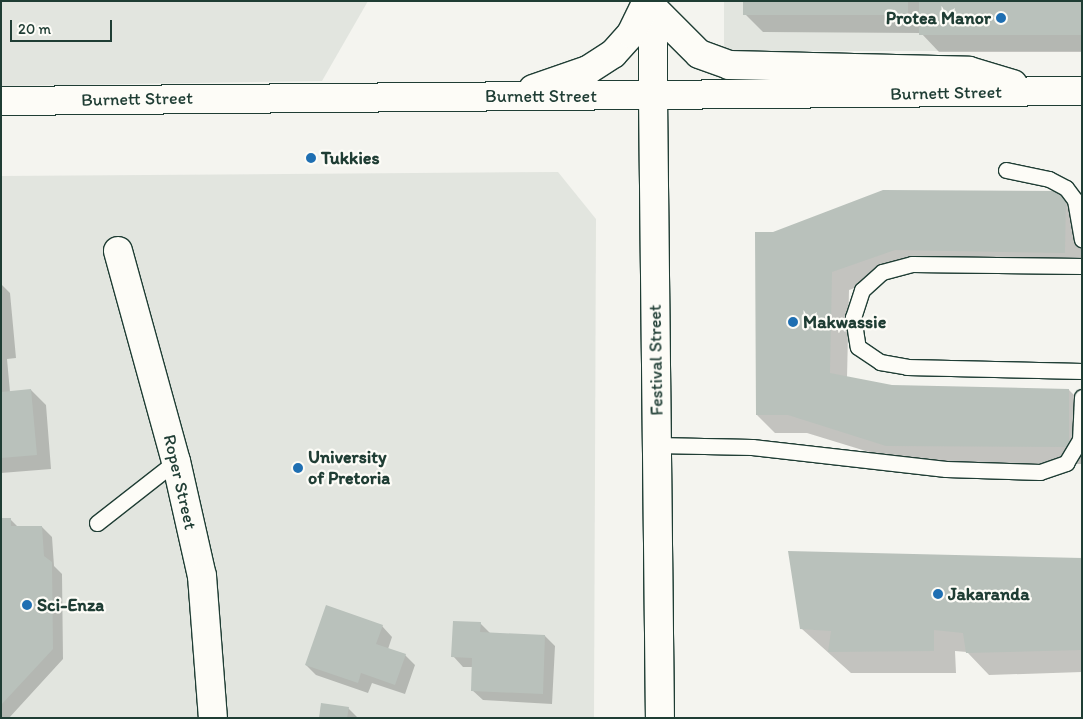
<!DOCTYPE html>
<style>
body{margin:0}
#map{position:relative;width:1083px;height:719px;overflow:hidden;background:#f4f4ef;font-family:Itim,sans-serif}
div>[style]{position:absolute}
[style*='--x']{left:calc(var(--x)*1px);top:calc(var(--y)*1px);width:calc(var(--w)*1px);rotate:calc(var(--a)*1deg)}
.built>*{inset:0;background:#e2e5df;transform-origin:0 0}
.shadow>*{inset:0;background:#0003}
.building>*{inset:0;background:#b9c1bb;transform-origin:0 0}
.roads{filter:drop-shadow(1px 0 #1f3d34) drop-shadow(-1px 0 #1f3d34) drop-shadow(0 1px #1f3d34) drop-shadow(0 -1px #1f3d34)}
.service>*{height:15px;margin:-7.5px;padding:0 7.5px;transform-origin:7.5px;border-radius:7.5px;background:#fdfcf7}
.minor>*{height:28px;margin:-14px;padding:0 14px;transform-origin:14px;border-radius:14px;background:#fdfcf7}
.tertiary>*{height:28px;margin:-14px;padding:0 14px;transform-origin:14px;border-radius:14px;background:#fdfcf7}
.dots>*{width:14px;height:14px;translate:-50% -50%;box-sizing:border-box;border:2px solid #fdfcf7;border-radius:50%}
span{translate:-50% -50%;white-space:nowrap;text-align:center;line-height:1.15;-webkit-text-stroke:4.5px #fdfcf7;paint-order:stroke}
.poi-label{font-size:18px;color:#1f3d34;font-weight:700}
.right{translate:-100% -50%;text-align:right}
.left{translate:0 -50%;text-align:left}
.street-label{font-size:18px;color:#1f3d34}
.frame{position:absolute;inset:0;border:2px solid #1f3d34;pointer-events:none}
.scale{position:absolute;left:10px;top:20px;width:102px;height:22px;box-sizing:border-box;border:2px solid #1f3d34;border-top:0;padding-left:6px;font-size:15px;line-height:18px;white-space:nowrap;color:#1f3d34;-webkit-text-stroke:4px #fdfcf7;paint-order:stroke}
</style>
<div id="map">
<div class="built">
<div style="clip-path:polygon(1px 1px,368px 1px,322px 81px,1px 86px)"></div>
<div style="left:724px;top:1px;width:358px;height:50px"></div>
<div style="clip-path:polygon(558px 172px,596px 219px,594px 718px,1px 718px,1px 176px)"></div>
</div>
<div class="shadow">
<div style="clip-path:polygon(745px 1px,1082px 1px,1082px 52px,939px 52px,921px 33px,763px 32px,745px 14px)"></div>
<div style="clip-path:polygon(1065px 192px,1082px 209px,1082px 270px,914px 267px,849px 290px,847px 378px,892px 386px,1069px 390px,1082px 403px,1082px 464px,905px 463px,807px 433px,775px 433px,757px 415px,773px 233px)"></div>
<div style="clip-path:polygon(1px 284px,10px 293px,16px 358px,7px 359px,10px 392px,31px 390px,46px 405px,51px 469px,1px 473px)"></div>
<div style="clip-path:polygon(1px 519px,10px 519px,18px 527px,42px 527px,52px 537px,54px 566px,62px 574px,63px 659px,9px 718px,1px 718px)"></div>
<div style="clip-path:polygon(1082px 559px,1082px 672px,989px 675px,967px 652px,955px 651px,956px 673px,851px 673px,802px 629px)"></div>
<div style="clip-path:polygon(480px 623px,491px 634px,545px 636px,555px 646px,552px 704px,483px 700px,472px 690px,473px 667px,463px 667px,453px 656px)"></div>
<div style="clip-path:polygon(382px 626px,392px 637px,388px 649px,405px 655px,415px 665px,405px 694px,372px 683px,368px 693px,316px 675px,306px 665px)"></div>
<div style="clip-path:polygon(348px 708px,358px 718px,320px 718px)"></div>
</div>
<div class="building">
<div style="left:743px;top:1px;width:165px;height:14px"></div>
<div style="left:919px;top:1px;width:163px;height:34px"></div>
<div style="clip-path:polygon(883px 190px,1066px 191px,1065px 253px,895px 250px,832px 272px,830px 373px,892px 385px,1069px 389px,1069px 447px,886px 446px,788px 415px,756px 415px,755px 232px,773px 232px)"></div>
<div style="clip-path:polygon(31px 389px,37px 455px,1px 458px,1px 392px)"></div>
<div style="clip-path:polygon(1px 518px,11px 518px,11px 526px,42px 526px,44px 556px,52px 562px,53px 649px,1px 705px)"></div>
<div style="clip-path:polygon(788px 551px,1082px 558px,1082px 650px,966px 653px,963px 633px,934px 630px,934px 651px,828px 652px,831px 631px,800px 629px)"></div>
<div style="clip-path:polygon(326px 605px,383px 625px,376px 644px,406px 654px,395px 685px,361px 673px,358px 683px,305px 665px)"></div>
<div style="clip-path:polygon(453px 621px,481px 622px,480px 632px,545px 635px,543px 694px,471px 691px,472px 658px,451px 657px)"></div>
<div style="clip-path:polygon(321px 703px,349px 707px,347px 718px,319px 718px)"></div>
</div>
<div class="roads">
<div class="service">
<div style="--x:1006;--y:170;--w:44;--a:11.8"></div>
<div style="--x:1049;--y:179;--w:19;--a:28"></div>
<div style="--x:1066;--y:188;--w:15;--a:53"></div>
<div style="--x:1075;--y:200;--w:40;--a:80"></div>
<div style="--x:1082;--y:266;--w:170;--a:-179.3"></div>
<div style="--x:912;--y:264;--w:31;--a:165"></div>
<div style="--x:882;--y:272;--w:27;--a:138"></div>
<div style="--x:862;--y:290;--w:28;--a:108"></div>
<div style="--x:853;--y:317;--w:30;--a:81"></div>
<div style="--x:858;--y:347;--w:27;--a:34"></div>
<div style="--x:880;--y:362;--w:27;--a:10"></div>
<div style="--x:907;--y:367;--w:175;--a:1.3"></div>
<div style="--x:656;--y:445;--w:96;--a:1.2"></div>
<div style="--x:752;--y:447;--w:195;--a:6.5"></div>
<div style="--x:946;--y:469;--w:94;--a:1.8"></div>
<div style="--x:1040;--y:472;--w:28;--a:-19"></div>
<div style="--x:1066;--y:463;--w:27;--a:-59"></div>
<div style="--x:1080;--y:440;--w:43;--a:-87.3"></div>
<div style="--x:97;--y:523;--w:100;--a:-38.1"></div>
</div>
<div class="minor">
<div style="--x:653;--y:96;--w:622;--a:89.36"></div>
<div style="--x:118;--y:251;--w:218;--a:74.6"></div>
<div style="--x:176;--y:461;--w:118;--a:77.3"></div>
<div style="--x:202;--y:576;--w:142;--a:85.6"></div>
</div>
<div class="tertiary">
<div style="--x:653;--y:1;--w:95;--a:90"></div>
<div style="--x:652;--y:7;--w:66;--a:45"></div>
<div style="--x:699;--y:54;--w:32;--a:20"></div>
<div style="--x:729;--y:65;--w:240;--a:1.4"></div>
<div style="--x:969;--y:71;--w:46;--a:16.5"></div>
<div style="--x:533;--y:89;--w:58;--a:-19.1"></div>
<div style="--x:588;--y:70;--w:30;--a:-33"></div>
<div style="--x:613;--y:54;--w:27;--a:-48"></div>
<div style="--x:631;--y:34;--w:37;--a:-64"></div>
<div style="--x:1;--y:101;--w:1081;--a:-0.53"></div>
</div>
</div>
<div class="dots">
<div style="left:1001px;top:18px;background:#1f6fb2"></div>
<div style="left:311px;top:158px;background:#1f6fb2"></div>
<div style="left:793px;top:322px;background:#1f6fb2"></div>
<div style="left:298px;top:468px;background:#1f6fb2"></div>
<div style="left:938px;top:594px;background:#1f6fb2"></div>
<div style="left:27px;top:605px;background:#1f6fb2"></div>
</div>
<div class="poi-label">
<span class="right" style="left:991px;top:18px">Protea Manor</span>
<span class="left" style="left:321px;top:158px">Tukkies</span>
<span class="left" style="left:803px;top:322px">Makwassie</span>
<span class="left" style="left:308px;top:468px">University<br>of Pretoria</span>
<span class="left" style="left:948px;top:594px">Jakaranda</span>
<span class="left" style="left:37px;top:605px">Sci-Enza</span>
</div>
<div class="street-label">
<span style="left:946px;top:93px;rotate:-1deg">Burnett Street</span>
<span style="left:541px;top:96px">Burnett Street</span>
<span style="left:137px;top:99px;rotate:-1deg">Burnett Street</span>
<span style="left:656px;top:360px;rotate:-91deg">Festival Street</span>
<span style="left:180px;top:482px;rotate:77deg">Roper Street</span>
</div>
<div class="frame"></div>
<div class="scale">20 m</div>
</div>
